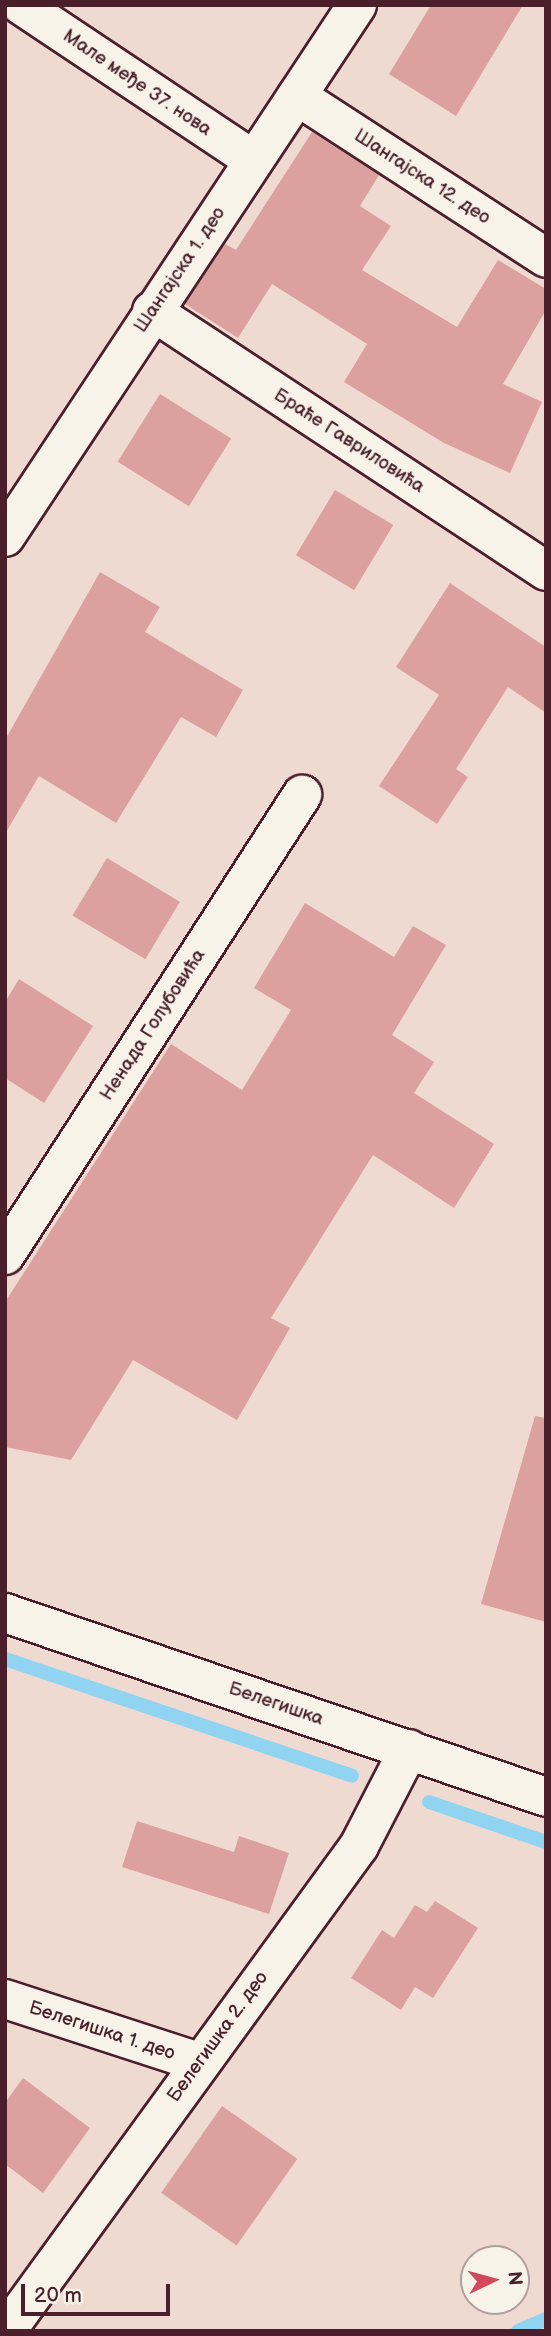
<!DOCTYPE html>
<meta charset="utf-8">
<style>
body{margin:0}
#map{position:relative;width:551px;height:2336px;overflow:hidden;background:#efdad2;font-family:"Balsamiq Sans",sans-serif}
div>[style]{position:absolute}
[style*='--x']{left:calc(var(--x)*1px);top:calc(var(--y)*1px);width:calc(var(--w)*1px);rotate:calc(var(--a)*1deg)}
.stream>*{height:14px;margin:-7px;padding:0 7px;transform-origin:7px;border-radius:7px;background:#90d4f2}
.building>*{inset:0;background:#dca19e;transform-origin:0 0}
.roads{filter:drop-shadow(2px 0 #4a1f2b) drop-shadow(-2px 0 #4a1f2b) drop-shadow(0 2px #4a1f2b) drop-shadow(0 -2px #4a1f2b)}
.minor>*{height:38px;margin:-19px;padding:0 19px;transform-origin:19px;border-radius:19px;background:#f7f3e8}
span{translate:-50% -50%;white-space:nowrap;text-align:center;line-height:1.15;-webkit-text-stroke:6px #f7f3e8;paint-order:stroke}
.street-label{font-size:19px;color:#4a1f2b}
.frame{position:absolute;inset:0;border:7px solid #4a1f2b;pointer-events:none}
.north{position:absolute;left:460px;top:2245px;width:70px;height:70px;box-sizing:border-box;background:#f7f3e8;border:2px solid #b29e9c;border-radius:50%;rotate:85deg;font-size:19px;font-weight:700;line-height:28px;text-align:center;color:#4a1f2b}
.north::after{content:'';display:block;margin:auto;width:24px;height:32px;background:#d1495b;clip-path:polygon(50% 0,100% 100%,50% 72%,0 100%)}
.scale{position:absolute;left:21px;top:2284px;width:149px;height:32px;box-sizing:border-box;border:4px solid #4a1f2b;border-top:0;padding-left:9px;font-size:21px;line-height:24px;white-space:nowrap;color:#4a1f2b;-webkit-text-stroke:5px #f7f3e8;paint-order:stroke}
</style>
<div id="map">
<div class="stream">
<div style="--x:5;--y:1659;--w:366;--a:18.6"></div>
<div style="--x:429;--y:1802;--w:124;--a:18.9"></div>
<div style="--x:518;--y:2331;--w:30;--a:-23"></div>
</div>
<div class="building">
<div style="clip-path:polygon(431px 5px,523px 5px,456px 116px,389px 74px)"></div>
<div style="clip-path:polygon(312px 132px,379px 175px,360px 206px,391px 226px,362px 270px,457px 327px,498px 260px,546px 289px,546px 310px,503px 384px,542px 402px,510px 473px,444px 443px,344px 382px,367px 344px,272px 284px,238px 338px,185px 304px,225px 244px,236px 250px)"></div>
<div style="left:160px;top:394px;width:84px;height:80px;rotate:32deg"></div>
<div style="left:335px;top:490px;width:68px;height:76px;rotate:31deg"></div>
<div style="clip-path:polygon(100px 572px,160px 607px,145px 632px,243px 690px,216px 737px,181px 717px,116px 823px,39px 776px,5px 834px,5px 740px)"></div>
<div style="clip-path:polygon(450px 583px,546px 647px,546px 713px,508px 687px,456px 769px,468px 777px,437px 824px,379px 786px,439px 695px,396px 667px)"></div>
<div style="left:107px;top:858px;width:85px;height:67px;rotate:31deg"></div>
<div style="clip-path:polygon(305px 903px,394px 957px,413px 926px,446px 945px,392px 1035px,434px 1062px,414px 1093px,494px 1144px,454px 1208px,373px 1155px,271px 1318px,290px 1328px,237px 1420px,133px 1360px,71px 1460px,5px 1447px,5px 1302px,171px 1044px,242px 1090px,291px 1010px,254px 988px)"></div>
<div style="clip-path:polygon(19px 979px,93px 1026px,44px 1103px,5px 1078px,5px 1002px)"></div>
<div style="clip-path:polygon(535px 1416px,546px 1418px,546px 1622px,481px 1604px)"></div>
<div style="clip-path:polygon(137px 1821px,234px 1852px,239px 1836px,289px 1853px,269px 1914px,122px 1867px)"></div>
<div style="clip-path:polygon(435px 1901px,478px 1928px,433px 1998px,415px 1987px,401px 2010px,351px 1978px,382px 1930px,394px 1938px,415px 1905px,427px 1912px)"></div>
<div style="clip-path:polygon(23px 2078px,90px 2128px,43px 2193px,5px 2164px,5px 2103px)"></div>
<div style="left:222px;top:2106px;width:92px;height:106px;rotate:35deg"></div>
</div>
<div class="roads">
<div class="minor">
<div style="--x:21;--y:5;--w:279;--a:33.7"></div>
<div style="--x:297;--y:96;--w:297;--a:33"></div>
<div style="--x:152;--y:311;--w:472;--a:33.4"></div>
<div style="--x:5;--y:537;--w:638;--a:-56.51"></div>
<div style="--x:5;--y:1255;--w:548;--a:-57.15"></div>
<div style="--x:5;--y:1613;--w:571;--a:18.78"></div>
<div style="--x:5;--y:1999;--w:204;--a:18"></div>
<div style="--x:15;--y:2319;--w:585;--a:-53.97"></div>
<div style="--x:359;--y:1846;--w:109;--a:-62.7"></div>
</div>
</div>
<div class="street-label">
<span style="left:137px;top:83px;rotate:34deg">Мале међе 37. нова</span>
<span style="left:422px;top:177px;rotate:33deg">Шангајска 12. део</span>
<span style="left:180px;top:270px;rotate:-56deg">Шангајска 1. део</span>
<span style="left:349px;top:441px;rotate:33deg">Браће Гавриловића</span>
<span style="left:153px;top:1025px;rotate:-57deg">Ненада Голубовића</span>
<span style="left:276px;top:1704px;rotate:19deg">Белегишка</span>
<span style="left:102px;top:2031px;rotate:18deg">Белегишка 1. део</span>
<span style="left:218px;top:2037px;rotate:-54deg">Белегишка 2. део</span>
</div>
<div class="frame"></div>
<div class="north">N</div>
<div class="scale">20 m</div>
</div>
